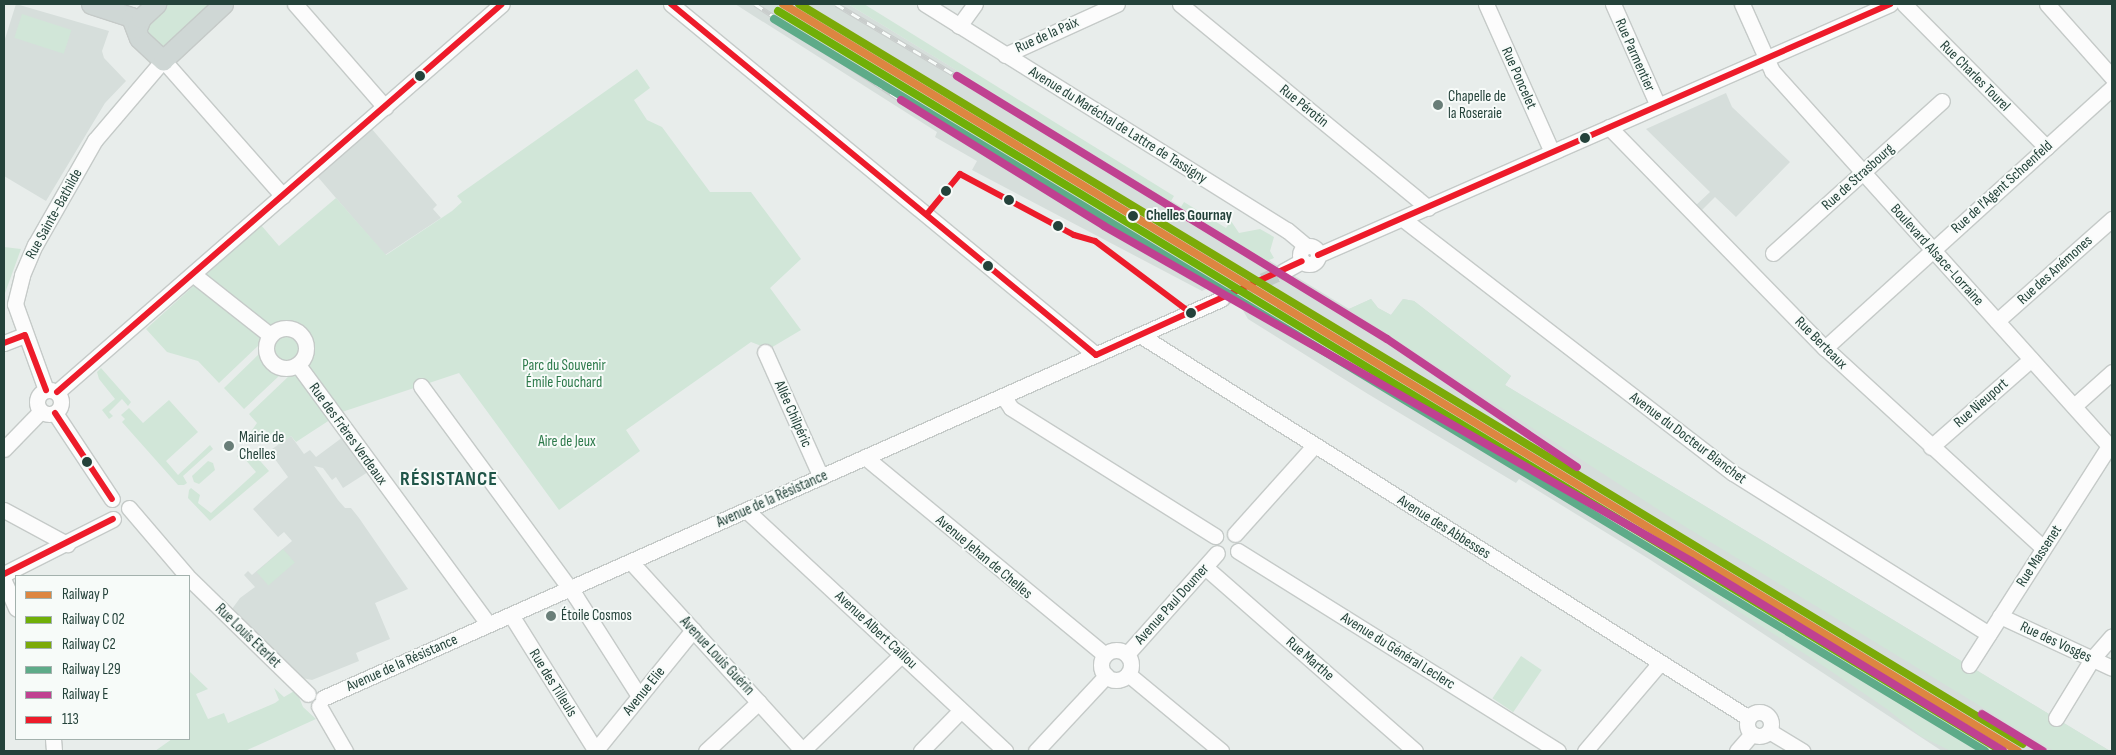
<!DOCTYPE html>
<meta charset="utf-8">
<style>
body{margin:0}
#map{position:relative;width:2116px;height:755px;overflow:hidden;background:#e8edeb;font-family:"Sofia Sans Condensed",sans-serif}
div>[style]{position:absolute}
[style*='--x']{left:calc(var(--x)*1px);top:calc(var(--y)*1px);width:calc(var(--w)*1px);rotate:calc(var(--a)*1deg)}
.built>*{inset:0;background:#d6dedb}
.green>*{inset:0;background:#d1e6d8;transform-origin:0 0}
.minor-tunnel>*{height:15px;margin-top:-7.5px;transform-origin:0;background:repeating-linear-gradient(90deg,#c1cbc8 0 15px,transparent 0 23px)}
.roads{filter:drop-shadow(1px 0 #c5cac8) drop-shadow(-1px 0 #c5cac8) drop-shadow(0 1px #c5cac8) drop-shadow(0 -1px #c5cac8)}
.minor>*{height:15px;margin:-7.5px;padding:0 7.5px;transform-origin:7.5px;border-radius:7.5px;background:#fcfcfc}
.minor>.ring{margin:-7.5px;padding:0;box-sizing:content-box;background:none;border:15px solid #fcfcfc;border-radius:50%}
.major>*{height:19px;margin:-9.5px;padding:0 9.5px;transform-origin:9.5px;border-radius:9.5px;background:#cfd7d5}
.rail>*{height:5px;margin-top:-2.5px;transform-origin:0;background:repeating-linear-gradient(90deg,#f7fbf9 0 9px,#c9cdcc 0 18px);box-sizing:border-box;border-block:1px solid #c9cdcc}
.bus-1>*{height:6px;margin:-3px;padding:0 3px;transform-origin:3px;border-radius:3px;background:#ed1b2a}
.rail-1>*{height:8px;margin:-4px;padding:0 4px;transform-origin:4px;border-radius:4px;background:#dd8641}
.rail-2>*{height:8px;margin:-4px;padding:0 4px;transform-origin:4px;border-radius:4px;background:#70af08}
.rail-3>*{height:8px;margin:-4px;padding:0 4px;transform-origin:4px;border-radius:4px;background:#7caa09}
.rail-4>*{height:8px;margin:-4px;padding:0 4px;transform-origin:4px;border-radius:4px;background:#5eab89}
.rail-5>*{height:8px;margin:-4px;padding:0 4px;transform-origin:4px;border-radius:4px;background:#c04191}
.dots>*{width:14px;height:14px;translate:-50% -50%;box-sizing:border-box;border:2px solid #f7fbf9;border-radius:50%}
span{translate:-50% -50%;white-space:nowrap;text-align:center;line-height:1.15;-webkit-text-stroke:4px #f7fbf9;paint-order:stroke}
.street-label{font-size:15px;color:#24423a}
.poi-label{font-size:15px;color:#24423a}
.left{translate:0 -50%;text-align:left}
.stop-label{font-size:15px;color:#24423a;font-weight:700}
.park-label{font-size:15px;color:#2d7a4b}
.district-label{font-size:20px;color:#1f5548;font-weight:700;letter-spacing:1px}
.frame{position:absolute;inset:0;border:5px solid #24423a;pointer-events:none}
.legend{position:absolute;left:15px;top:575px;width:175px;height:165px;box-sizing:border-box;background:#f7fbf9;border:1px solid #a3b1ad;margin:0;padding:6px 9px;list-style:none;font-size:15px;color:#24423a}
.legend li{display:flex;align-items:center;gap:10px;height:25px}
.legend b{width:25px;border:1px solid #a3b1ad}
</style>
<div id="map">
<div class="built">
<div style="clip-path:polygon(16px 4px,109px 31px,102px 51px,104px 58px,126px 81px,105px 103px,46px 201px,4px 176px,4px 42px)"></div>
<div style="clip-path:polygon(735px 4px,848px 4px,1349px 309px,1371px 299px,1378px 308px,1391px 315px,1403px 299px,1414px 301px,1511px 376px,1505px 385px,2110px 751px,1942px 751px,1649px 559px,1519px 479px,1516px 483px,1368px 394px,1248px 319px,1241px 307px,1210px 287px,1202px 291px,972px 170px,977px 161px,935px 137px,937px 132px)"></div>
<div style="clip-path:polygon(1726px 93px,1732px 107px,1790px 162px,1736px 217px,1715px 197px,1700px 212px,1694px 207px,1710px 192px,1646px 129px)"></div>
<div style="clip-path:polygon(371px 128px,437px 205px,433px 209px,441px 218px,385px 255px,317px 176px)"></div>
<div style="clip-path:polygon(291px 436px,304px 454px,310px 450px,316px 457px,343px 437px,368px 472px,343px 488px,336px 477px,332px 480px,323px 468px,314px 466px,338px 500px,345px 508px,351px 508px,359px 518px,408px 589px,375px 603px,390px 639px,356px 653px,359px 661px,312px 680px,302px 678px,232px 609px,240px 598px,255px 587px,244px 575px,248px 571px,252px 575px,292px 541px,284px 532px,278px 537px,253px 509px,288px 477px,269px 451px)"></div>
</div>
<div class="green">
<div style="clip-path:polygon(163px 4px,215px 4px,167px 47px,161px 47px,145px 34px,143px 25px)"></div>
<div style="clip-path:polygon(848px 4px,864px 4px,1174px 196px,1171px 201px)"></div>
<div style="left:22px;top:14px;width:52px;height:25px;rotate:18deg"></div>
<div style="clip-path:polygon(637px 69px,650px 88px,634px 100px,647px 120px,662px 127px,710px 192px,751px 192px,801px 259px,770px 288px,801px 330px,769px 349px,751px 342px,626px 430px,640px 451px,559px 510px,459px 373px,342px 412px,296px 442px,291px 436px,279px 445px,265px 430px,255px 439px,250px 433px,257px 423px,249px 414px,290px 375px,280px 375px,244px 409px,224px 388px,259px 354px,259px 345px,219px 383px,198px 361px,167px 352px,146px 329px,261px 225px,279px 246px,336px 198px,386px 255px,452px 211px,462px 202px,457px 196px,461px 193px)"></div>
<div style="clip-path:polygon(1184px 202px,1226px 228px,1231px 221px,1239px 233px,1260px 229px,1274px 237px,1270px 251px,1274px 258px,1267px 261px,1181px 207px)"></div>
<div style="clip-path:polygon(4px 247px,21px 249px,4px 296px)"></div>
<div style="clip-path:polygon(1371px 299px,1378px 308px,1391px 315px,1403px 299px,1414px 301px,1511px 376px,1505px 385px,2110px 751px,2054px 751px,1676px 521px,1349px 309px)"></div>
<div style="clip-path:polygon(101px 368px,131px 402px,128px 406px,122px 399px,109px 412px,113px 416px,109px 419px,102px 410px,115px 399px,99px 379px,97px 372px)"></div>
<div style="clip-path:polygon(169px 400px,198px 432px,166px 461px,178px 475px,210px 445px,213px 449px,183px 476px,187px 483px,184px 485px,178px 485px,122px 422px,125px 419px,121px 415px,129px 408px,143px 423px)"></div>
<div style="clip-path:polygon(247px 446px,269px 471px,210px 521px,188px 498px,189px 490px,191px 488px,200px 495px,198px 503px,211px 513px,256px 472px,244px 458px,241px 461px,237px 456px)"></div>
<div style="clip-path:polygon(208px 461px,213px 463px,215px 470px,199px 484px,194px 482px,192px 476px)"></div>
<div style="clip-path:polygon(1514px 468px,1733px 592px,1994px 751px,1951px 751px,1920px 736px,1887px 709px,1816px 661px)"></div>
<div style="left:283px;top:549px;width:18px;height:35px;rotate:49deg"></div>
<div style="left:1521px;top:656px;width:25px;height:51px;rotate:34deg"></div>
<div style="clip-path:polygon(189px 671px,208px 689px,196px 694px,208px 719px,224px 713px,228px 723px,275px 703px,279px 700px,274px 688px,284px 697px,296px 690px,303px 707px,316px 719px,245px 751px,155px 751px,172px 739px,189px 739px)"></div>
</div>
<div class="minor-tunnel">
<div style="--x:1221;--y:299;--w:69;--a:-24"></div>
</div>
<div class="roads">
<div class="minor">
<div style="--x:295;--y:4;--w:137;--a:48.9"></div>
<div style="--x:671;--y:4;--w:551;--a:39.55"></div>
<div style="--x:925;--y:4;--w:427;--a:32"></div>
<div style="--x:1287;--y:230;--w:25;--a:40"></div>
<div style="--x:1180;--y:4;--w:321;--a:39.4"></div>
<div style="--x:1486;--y:4;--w:162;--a:66"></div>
<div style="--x:1613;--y:4;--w:111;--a:66.2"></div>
<div style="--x:1742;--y:4;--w:73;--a:65.9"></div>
<div style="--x:1772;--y:71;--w:508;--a:48.03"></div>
<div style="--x:1904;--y:4;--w:202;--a:45.2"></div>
<div style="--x:2047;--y:4;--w:98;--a:48.3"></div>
<div style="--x:959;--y:26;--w:27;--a:-54"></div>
<div style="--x:1005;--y:55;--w:123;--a:-24.5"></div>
<div style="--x:1609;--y:127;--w:309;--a:45.7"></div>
<div style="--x:1825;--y:348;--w:296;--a:42.5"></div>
<div style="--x:1403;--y:219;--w:416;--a:37.6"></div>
<div style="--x:1733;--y:473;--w:302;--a:32.2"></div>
<div class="ring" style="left:1300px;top:246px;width:3px;height:3px"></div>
<div style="--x:1773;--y:253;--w:227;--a:-42"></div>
<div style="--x:1318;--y:255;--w:625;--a:-23.69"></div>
<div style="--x:1284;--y:271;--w:21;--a:-29"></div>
<div style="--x:194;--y:275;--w:97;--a:38.3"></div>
<div style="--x:1997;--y:321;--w:154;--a:-41.6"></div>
<div class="ring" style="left:266px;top:328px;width:25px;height:25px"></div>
<div style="--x:1140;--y:335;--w:719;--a:32.17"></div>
<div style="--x:4;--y:343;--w:22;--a:-21"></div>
<div style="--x:1825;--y:348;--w:387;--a:-42.2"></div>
<div style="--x:765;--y:352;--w:137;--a:65.9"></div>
<div style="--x:298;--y:365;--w:321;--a:53.7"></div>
<div style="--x:421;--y:386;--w:262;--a:53.7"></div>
<div style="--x:576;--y:597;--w:117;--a:57.5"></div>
<div class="ring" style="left:37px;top:390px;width:9px;height:9px"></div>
<div style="--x:46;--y:390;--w:91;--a:-109.8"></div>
<div style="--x:15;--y:304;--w:30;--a:-76"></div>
<div style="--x:22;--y:275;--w:33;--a:-67"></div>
<div style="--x:35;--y:245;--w:121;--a:-60.3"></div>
<div style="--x:95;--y:140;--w:105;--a:-49.6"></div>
<div style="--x:163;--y:60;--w:181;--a:48.6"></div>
<div style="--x:57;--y:392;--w:590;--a:-41.09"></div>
<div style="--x:1003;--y:396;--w:14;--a:56"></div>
<div style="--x:1011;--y:408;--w:241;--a:32.1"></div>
<div style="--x:2074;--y:406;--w:51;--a:-41.8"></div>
<div style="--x:55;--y:413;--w:103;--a:56.5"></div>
<div style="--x:1931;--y:447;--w:133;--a:-41.3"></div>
<div style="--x:4;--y:449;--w:53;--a:-45.8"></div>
<div style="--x:865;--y:457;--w:310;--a:39.5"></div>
<div style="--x:129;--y:508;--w:89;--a:49.5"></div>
<div style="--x:4;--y:510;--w:72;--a:28.4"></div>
<div style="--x:746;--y:510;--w:354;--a:42.9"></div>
<div style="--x:1235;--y:534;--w:118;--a:-48.1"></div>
<div style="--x:1238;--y:551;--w:377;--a:32"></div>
<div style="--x:631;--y:562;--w:256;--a:47.7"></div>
<div style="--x:1205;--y:567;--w:279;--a:41.2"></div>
<div style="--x:4;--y:574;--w:122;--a:-26.8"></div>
<div style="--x:189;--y:578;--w:166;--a:44.3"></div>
<div style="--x:4;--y:581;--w:30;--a:66"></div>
<div style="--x:511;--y:615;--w:160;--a:58"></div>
<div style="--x:2000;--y:616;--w:123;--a:24.9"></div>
<div class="ring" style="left:1101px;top:650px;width:15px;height:15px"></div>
<div style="--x:1127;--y:654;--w:135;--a:-48.3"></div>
<div style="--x:1969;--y:665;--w:260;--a:-57.4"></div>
<div style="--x:1128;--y:674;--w:121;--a:39.6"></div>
<div style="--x:323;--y:698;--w:983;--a:-23.96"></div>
<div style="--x:319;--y:706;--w:52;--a:60"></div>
<div class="ring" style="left:1747px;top:712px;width:9px;height:9px"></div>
<div style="--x:2056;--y:718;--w:69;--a:-58.6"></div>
<div style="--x:2092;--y:659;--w:30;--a:-49"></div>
<div style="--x:1769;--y:731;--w:39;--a:31"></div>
<div style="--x:53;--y:739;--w:12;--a:85"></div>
<div style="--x:595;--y:751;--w:156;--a:-51"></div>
<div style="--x:706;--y:751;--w:72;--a:-42.8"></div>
<div style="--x:802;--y:751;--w:139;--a:-44.1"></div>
<div style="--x:921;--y:751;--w:57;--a:-45.7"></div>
<div style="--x:1036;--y:751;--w:103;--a:-47"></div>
<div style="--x:1585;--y:751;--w:116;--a:-49.6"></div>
<div style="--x:1737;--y:751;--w:23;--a:-49"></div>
</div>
<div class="major">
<div style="--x:91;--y:4;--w:42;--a:18"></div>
<div style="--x:131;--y:17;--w:22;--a:69"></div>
<div style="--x:139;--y:38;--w:33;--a:43"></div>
<div style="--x:163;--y:60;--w:82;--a:-43"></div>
<div style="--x:137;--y:28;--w:11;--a:-68"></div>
<div style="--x:141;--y:18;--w:21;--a:-43"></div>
</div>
</div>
<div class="rail">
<div style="--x:755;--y:4;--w:175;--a:33.3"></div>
<div style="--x:836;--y:4;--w:141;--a:30.8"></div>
</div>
<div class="bus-1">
<div style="--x:671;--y:4;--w:551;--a:39.55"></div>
<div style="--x:1096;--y:355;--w:226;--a:-24.5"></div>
<div style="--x:927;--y:214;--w:52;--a:-50.5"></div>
<div style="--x:960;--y:174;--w:129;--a:28.2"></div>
<div style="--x:1074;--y:235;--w:22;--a:16"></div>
<div style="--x:1095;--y:241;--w:120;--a:36.9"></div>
<div style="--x:1318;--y:255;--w:625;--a:-23.69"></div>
<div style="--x:4;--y:343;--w:22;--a:-21"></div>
<div style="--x:25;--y:335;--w:59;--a:69.1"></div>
<div style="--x:57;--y:392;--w:590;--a:-41.09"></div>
<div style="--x:55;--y:413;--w:103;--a:56.5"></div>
<div style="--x:4;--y:574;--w:122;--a:-26.8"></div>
</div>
<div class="rail-1">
<div style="--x:783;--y:4;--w:1443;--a:31.17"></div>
</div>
<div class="rail-2">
<div style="--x:778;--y:11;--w:1430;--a:31.16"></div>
</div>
<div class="rail-3">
<div style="--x:799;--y:4;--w:1430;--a:31.16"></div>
</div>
<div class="rail-4">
<div style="--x:774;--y:19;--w:1415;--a:31.15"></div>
</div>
<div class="rail-5">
<div style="--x:957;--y:76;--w:504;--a:31.45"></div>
<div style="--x:1387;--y:339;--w:229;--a:34"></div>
<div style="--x:901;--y:100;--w:239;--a:31.8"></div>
<div style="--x:1104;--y:226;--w:676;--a:29.71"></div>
<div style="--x:1691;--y:561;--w:365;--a:31.3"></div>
<div style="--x:1982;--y:714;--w:71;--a:31.2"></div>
</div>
<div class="dots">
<div style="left:420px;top:76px;background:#24423a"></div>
<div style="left:1438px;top:105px;background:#697e78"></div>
<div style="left:1585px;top:138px;background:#24423a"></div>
<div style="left:946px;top:191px;background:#24423a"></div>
<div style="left:1009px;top:200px;background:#24423a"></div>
<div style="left:1133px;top:216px;background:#24423a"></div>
<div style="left:1058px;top:226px;background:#24423a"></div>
<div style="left:988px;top:266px;background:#24423a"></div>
<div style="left:1191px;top:313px;background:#24423a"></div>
<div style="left:229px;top:446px;background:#697e78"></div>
<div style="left:87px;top:462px;background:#24423a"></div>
<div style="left:551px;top:616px;background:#697e78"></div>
</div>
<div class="street-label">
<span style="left:1047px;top:35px;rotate:-24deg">Rue de la Paix</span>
<span style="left:1635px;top:55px;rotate:66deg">Rue Parmentier</span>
<span style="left:1975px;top:76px;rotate:45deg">Rue Charles Tourel</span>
<span style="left:1519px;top:78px;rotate:66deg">Rue Poncelet</span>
<span style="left:1304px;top:106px;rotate:39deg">Rue Pérotin</span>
<span style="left:1118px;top:125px;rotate:32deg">Avenue du Maréchal de Lattre de Tassigny</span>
<span style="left:1858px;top:177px;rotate:-42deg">Rue de Strasbourg</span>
<span style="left:2002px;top:187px;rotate:-42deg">Rue de l'Agent Schoenfeld</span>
<span style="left:54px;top:214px;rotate:-61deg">Rue Sainte-Bathilde</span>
<span style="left:1937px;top:255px;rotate:48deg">Boulevard Alsace-Lorraine</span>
<span style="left:2055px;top:270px;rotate:-42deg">Rue des Anémones</span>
<span style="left:1821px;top:343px;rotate:45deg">Rue Berteaux</span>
<span style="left:1981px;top:403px;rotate:-41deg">Rue Nieuport</span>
<span style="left:793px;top:414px;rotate:66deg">Allée Chilpéric</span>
<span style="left:348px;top:434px;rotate:54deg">Rue des Frères Verdeaux</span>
<span style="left:1688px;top:438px;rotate:37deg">Avenue du Docteur Blanchet</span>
<span style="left:772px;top:499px;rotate:-24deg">Avenue de la Résistance</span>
<span style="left:1444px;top:527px;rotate:32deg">Avenue des Abbesses</span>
<span style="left:2039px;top:556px;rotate:-57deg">Rue Massenet</span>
<span style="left:984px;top:557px;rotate:40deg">Avenue Jehan de Chelles</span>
<span style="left:1172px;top:604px;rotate:-48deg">Avenue Paul Doumer</span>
<span style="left:876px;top:630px;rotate:43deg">Avenue Albert Caillou</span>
<span style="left:248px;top:636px;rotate:44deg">Rue Louis Eterlet</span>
<span style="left:2056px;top:642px;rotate:25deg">Rue des Vosges</span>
<span style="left:1398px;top:651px;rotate:32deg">Avenue du Général Leclerc</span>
<span style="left:717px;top:656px;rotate:47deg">Avenue Louis Guérin</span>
<span style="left:1310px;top:659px;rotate:41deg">Rue Marthe</span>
<span style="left:402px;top:663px;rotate:-24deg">Avenue de la Résistance</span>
<span style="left:553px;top:683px;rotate:58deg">Rue des Tilleuls</span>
<span style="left:644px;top:691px;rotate:-51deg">Avenue Elie</span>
</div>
<div class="poi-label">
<span class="left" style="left:1448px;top:105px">Chapelle de<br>la Roseraie</span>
<span class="left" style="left:239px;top:446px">Mairie de<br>Chelles</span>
<span class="left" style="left:561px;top:616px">Étoile Cosmos</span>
</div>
<div class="stop-label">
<span class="left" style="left:1146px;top:216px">Chelles Gournay</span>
</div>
<div class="park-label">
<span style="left:564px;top:374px">Parc du Souvenir<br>Émile Fouchard</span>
<span style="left:567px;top:442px">Aire de Jeux</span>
</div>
<div class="district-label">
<span style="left:449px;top:479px">RÉSISTANCE</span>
</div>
<div class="frame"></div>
<ul class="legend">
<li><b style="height:6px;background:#dd8641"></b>Railway P</li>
<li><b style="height:6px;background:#70af08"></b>Railway C 02</li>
<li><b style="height:6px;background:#7caa09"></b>Railway C2</li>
<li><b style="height:6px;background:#5eab89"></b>Railway L29</li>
<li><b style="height:6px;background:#c04191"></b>Railway E</li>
<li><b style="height:6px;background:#ed1b2a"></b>113</li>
</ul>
</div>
